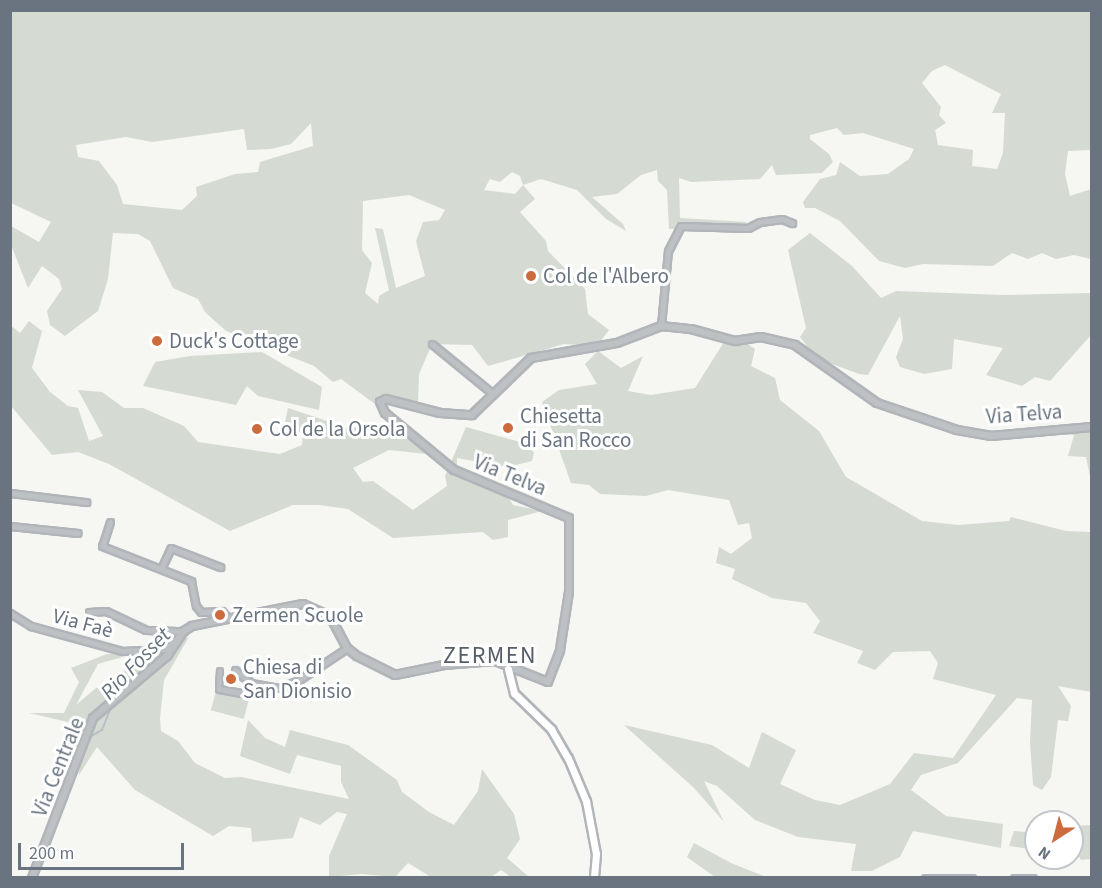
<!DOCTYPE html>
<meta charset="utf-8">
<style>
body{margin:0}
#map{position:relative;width:1102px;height:888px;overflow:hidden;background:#f6f6f3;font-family:"Source Sans 3",sans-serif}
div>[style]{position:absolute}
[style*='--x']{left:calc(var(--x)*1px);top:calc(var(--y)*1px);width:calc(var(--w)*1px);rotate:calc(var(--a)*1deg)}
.green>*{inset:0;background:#d5dad3;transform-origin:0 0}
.stream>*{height:1.5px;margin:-0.75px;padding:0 0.75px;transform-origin:0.75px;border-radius:0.75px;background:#b8c0c5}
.roads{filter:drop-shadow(2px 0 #b1b5b9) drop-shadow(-2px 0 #b1b5b9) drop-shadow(0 2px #b1b5b9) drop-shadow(0 -2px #b1b5b9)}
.pedestrian>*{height:4px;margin:-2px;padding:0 2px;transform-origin:2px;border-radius:2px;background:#bec1c4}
.minor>*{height:5px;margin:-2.5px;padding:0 2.5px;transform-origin:2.5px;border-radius:2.5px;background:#bec1c4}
.tertiary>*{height:6px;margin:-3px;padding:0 3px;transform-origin:3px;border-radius:3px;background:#bec1c4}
.secondary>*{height:7px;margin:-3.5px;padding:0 3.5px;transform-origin:3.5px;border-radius:3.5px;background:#fff}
.dots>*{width:16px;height:16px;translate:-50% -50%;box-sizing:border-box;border:3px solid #fff;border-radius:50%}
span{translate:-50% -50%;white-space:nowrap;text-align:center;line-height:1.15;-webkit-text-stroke:6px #fff;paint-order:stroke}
.poi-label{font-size:21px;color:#697480}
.left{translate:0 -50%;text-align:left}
.street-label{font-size:21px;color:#697480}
.water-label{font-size:22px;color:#65747d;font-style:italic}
.quarter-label{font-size:24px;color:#565e67;letter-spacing:1.5px}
.frame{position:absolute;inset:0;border:12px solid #697480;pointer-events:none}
.north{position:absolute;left:1024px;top:810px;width:60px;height:60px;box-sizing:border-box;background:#fff;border:2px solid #c3c7cc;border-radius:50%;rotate:216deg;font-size:16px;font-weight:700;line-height:24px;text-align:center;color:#697480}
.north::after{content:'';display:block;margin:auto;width:21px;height:27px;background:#cc6b3d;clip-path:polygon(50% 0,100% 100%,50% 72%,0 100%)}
.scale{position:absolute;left:18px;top:843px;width:166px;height:27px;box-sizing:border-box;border:3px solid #697480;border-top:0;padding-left:8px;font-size:18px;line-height:21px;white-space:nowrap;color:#697480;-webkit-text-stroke:4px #fff;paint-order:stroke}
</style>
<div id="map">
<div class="green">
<div style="clip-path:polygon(evenodd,11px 11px,1091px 11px,1091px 150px,1068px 151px,1065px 174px,1070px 196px,1091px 189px,1091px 259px,1074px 255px,1056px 259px,1042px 253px,1028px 259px,1012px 253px,993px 266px,923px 264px,905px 268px,879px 261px,840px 221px,815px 208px,805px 208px,803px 202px,820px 179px,836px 175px,840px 162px,860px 176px,888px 174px,909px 159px,914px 149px,863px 133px,844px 135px,837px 128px,810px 135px,810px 139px,829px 154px,833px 162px,822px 173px,776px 175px,772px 165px,760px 179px,691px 182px,679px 178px,680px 218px,747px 222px,742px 231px,669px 229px,667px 190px,658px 181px,657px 170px,641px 175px,617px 194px,592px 197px,623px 224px,626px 231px,606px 219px,577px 190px,541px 179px,523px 185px,535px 199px,520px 212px,546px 241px,548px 251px,585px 289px,588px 314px,609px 330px,597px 346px,564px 344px,488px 366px,472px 345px,432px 344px,419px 374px,418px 404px,387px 397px,375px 404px,341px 379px,333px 382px,314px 366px,226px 331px,205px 312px,198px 299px,173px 288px,150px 241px,138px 234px,113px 233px,108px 279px,98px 311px,65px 336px,50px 325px,47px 311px,62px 289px,59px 279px,42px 266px,28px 288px,11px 245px,11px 226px,39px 242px,51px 222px,11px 203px,11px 11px,945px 65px,1001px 94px,992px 113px,1005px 113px,1003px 153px,997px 169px,972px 166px,973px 150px,938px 145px,935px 130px,946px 123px,939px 115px,941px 107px,922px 83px,932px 71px,945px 65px,11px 11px,311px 123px,313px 146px,260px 162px,258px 172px,235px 174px,196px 187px,197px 196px,182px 210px,123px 204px,117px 185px,99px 161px,78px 157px,76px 145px,126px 137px,152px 142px,244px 129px,247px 150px,271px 149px,291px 144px,311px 123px,11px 11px,512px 172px,520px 176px,523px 185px,515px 194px,484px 190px,490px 179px,500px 182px,512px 172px,11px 11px,409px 195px,445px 210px,439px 220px,423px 222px,416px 241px,425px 276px,396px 288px,383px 229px,375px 228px,389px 290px,379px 296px,378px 304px,365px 293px,372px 263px,362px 250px,363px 201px,409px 195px)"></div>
<div style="clip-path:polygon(810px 233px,852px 266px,881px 298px,896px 291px,1002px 295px,1091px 293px,1091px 335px,1050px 381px,1035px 377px,1022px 386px,986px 375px,1003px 348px,954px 339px,952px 369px,924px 374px,900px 367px,896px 357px,903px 339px,900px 316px,868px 375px,859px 374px,816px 358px,800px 337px,806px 328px,788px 250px)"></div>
<div style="clip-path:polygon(29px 321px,42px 331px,32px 368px,50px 392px,68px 406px,78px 408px,89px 441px,103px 436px,78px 390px,102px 392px,124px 408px,143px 408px,184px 426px,198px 442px,280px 454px,302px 445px,303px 433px,284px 427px,288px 408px,351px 429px,361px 424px,397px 423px,436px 455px,389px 450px,353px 468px,363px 482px,373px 481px,413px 510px,447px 486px,445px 476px,466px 427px,520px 442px,534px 452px,532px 461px,507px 467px,457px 458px,457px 465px,503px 488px,513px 505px,542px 511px,508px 520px,508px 537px,493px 540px,483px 532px,393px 538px,348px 509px,319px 505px,293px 505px,230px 531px,109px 464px,78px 452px,52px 455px,11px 406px,10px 325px,20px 333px)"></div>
<div style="clip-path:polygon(724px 342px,746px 343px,755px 349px,751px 366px,775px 378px,780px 400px,819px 431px,846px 477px,922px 521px,958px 525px,1009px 521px,1011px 517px,1066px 531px,1091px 532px,1091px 692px,1058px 686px,1071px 706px,1068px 721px,1058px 720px,1051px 777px,1042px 790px,1033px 785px,1030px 742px,1032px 700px,1017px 698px,958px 763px,921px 775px,911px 790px,946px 816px,1003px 824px,1001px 848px,913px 831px,900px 857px,872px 871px,851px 871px,856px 844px,798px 837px,755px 820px,717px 786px,704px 781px,724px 822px,694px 788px,624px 725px,712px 745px,749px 768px,762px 732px,796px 750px,780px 784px,815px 800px,840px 805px,890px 784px,914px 753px,953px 758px,996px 695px,933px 679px,938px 663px,930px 651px,893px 652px,875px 670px,857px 663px,863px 651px,813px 633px,820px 621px,806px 603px,772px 598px,732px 579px,735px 569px,716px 563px,719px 547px,731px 554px,752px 538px,749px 523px,738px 525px,729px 500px,668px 490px,646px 496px,600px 494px,589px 485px,571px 483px,542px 402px,559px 390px,597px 384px,585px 364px,598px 351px,621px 368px,643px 356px,628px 391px,651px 395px,695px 388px)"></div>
<div style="clip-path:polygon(262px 352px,322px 387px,319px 410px,258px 396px,247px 386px,236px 405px,143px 386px,155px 362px,190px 356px)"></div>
<div style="clip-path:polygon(1091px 431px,1091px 481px,1086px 457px,1068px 456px,1074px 435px,1049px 433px)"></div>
<div style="clip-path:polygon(189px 637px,164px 680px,160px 718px,161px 731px,178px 741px,195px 763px,225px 778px,241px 777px,349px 799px,341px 782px,341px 766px,297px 755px,290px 774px,240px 756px,248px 720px,265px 738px,285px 747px,290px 730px,348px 745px,397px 780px,402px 792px,429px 812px,454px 825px,478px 791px,482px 769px,514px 814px,520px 839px,507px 858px,529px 877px,511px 877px,501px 870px,491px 877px,431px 877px,408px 863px,395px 877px,362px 874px,329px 877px,329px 856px,347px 814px,337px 812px,320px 825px,300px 817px,293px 838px,252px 842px,251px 828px,229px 826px,213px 836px,135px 790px,97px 747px,79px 775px,81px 736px,68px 722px,29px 713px,64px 713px,79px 682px,71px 668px,107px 654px,140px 652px,98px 664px,76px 705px,96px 688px,108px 686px,123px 672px)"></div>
<div style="left:216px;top:691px;width:34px;height:20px;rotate:15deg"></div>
<div style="clip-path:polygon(1091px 825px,1091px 859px,1081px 860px,1072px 844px,1072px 826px)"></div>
<div style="clip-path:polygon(1014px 831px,1036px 833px,1036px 850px,1009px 846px)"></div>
<div style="clip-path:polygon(694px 843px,731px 863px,766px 877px,715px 877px,687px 857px)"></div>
</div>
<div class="stream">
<div style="--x:46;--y:851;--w:122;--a:-68.9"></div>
<div style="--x:90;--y:737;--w:14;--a:-30"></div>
<div style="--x:102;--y:730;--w:24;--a:-68"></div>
<div style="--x:111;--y:708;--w:33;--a:-41"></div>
</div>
<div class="roads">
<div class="pedestrian">
<div style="--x:219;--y:689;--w:18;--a:-87"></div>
</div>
<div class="minor">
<div style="--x:661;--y:326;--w:75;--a:-84.7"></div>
<div style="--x:668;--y:251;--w:28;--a:-63"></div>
<div style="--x:681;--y:226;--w:67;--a:1.7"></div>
<div style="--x:748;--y:228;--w:13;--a:-27"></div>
<div style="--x:760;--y:222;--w:22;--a:-8"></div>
<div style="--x:782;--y:219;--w:11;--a:22"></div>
<div style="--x:432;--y:344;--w:79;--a:39.3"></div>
<div style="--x:10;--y:493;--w:77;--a:6.8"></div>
<div style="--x:110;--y:522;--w:25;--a:108"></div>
<div style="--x:102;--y:546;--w:96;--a:21.5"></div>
<div style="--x:191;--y:581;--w:25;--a:79"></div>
<div style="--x:196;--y:606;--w:8;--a:50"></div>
<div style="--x:201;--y:612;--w:21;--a:-3"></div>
<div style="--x:222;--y:611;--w:8;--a:50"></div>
<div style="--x:10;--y:526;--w:68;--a:5.9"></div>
<div style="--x:161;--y:569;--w:23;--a:-65"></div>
<div style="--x:171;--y:548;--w:53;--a:21.2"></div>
<div style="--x:89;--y:612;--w:17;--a:-3"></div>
<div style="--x:106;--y:611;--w:44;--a:25.4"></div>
<div style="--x:146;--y:630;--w:38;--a:2"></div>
<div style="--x:10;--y:613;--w:25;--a:32"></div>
<div style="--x:31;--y:626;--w:94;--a:15.4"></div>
<div style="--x:122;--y:651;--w:43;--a:-2.7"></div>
<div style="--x:165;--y:649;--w:13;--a:-42"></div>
<div style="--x:235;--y:670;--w:21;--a:39"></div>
<div style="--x:251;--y:683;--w:28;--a:10"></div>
<div style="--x:279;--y:688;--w:22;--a:-22"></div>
<div style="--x:299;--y:680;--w:58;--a:-33.7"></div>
<div style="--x:219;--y:689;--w:27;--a:10"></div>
<div style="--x:246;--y:694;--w:12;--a:-66"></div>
<div style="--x:925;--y:878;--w:47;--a:0"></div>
<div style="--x:1014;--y:878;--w:19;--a:0"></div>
</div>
<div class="tertiary">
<div style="--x:32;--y:878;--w:171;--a:-69.1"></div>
<div style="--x:93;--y:718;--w:97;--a:-40"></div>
<div style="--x:167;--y:656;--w:30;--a:-56"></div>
<div style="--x:184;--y:631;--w:9;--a:-32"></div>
<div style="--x:192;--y:626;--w:113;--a:-11.2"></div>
<div style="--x:303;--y:604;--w:30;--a:24"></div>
<div style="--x:330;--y:616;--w:36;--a:62"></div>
<div style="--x:347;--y:648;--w:13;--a:39"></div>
<div style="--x:357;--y:656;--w:42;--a:26.6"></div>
<div style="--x:395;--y:675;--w:50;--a:-11.5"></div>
<div style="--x:444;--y:665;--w:51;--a:-4.5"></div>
<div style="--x:495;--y:661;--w:57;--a:21.6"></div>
<div style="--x:548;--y:682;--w:34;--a:-69"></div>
<div style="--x:560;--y:650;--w:59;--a:-81.2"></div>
<div style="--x:569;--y:592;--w:74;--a:-90"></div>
<div style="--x:569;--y:518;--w:125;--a:-157.3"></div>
<div style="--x:454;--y:470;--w:89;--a:-140.4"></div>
<div style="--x:385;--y:413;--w:12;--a:-114"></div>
<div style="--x:380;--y:402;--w:7;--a:-27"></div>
<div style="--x:386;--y:399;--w:56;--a:14.5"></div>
<div style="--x:440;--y:413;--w:32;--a:4"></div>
<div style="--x:472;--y:415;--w:82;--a:-44"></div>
<div style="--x:531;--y:358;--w:87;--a:-9.9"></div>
<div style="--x:617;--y:343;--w:47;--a:-21.1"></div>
<div style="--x:661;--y:326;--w:30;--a:6"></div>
<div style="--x:691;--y:329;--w:46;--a:15.3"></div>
<div style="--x:735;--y:341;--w:26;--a:-9"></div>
<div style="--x:761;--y:337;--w:35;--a:13"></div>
<div style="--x:795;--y:345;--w:100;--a:35.3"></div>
<div style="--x:877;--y:403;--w:84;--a:18.6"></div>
<div style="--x:957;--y:430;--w:35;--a:10"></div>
<div style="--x:991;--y:436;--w:101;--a:-5.1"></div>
</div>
<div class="secondary">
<div style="--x:508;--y:669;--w:25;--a:76"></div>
<div style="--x:514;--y:693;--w:52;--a:44.2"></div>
<div style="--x:551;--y:729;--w:34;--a:60"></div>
<div style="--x:568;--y:758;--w:47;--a:67.3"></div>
<div style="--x:586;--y:801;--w:54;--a:79.3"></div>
<div style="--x:596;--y:854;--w:24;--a:95"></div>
</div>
</div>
<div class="dots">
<div style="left:531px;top:276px;background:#cc6b3d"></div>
<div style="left:157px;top:341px;background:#cc6b3d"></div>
<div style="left:508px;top:428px;background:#cc6b3d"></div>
<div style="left:257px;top:429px;background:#cc6b3d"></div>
<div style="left:220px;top:615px;background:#cc6b3d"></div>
<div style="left:231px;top:679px;background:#cc6b3d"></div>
</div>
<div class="poi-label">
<span class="left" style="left:543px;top:276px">Col de l'Albero</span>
<span class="left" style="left:169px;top:341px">Duck's Cottage</span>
<span class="left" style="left:520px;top:428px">Chiesetta<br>di San Rocco</span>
<span class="left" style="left:269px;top:429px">Col de la Orsola</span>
<span class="left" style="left:232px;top:615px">Zermen Scuole</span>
<span class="left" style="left:243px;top:679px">Chiesa di<br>San Dionisio</span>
</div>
<div class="street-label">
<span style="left:1024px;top:414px;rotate:-4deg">Via Telva</span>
<span style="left:510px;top:475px;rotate:22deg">Via Telva</span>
<span style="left:83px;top:623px;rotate:15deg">Via Faè</span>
<span style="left:58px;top:767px;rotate:-68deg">Via Centrale</span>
</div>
<div class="water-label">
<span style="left:136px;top:664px;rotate:-46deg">Rio Fosset</span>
</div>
<div class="quarter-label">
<span style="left:490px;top:656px">ZERMEN</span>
</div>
<div class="frame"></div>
<div class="north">N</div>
<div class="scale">200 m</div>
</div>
